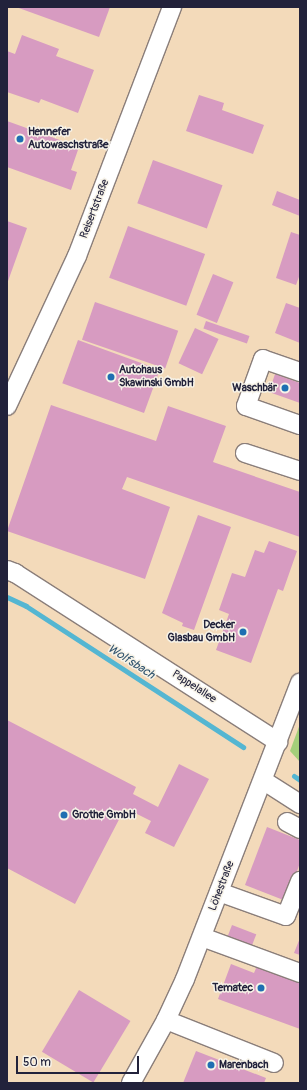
<!DOCTYPE html>
<meta charset="utf-8">
<style>
body{margin:0}
#map{position:relative;width:307px;height:1090px;overflow:hidden;background:#f3daba;font-family:Pangolin,sans-serif}
div>[style]{position:absolute}
[style*='--x']{left:calc(var(--x)*1px);top:calc(var(--y)*1px);width:calc(var(--w)*1px);rotate:calc(var(--a)*1deg)}
.green>*{inset:0;background:#a3ce7a}
.stream>*{height:5px;margin:-2.5px;padding:0 2.5px;transform-origin:2.5px;border-radius:2.5px;background:#54b6d2}
.building>*{inset:0;background:#d79bc1;transform-origin:0 0}
.roads{filter:drop-shadow(1px 0 #8a7e7a) drop-shadow(-1px 0 #8a7e7a) drop-shadow(0 1px #8a7e7a) drop-shadow(0 -1px #8a7e7a)}
.minor>*{height:18px;margin:-9px;padding:0 9px;transform-origin:9px;border-radius:9px;background:#fff}
.dots>*{width:11px;height:11px;translate:-50% -50%;box-sizing:border-box;border:2px solid #f7f3e8;border-radius:50%}
span{translate:-50% -50%;white-space:nowrap;text-align:center;line-height:1.15;-webkit-text-stroke:3px #f7f3e8;paint-order:stroke}
.poi-label{font-size:11px;color:#22223b;font-weight:700}
.left{translate:0 -50%;text-align:left}
.right{translate:-100% -50%;text-align:right}
.street-label{font-size:11px;color:#22223b}
.water-label{font-size:12px;color:#345670;font-style:italic}
.frame{position:absolute;inset:0;border:8px solid #22223b;pointer-events:none}
.scale{position:absolute;left:16px;top:1056px;width:123px;height:18px;box-sizing:border-box;border:2px solid #22223b;border-top:0;padding-left:5px;font-size:12px;line-height:14px;white-space:nowrap;color:#22223b;-webkit-text-stroke:3px #f7f3e8;paint-order:stroke}
</style>
<div id="map">
<div class="green">
<div style="clip-path:polygon(300px 724px,300px 762px,290px 751px)"></div>
</div>
<div class="stream">
<div style="--x:7;--y:597;--w:21;--a:25"></div>
<div style="--x:26;--y:606;--w:259;--a:33"></div>
<div style="--x:294;--y:776;--w:7;--a:34"></div>
</div>
<div class="building">
<div style="clip-path:polygon(16px 7px,110px 7px,99px 37px)"></div>
<div style="clip-path:polygon(22px 35px,59px 49px,56px 56px,94px 70px,78px 113px,41px 99px,39px 103px,7px 92px,7px 51px,15px 54px)"></div>
<div style="clip-path:polygon(199px 95px,224px 103px,222px 110px,264px 125px,253px 154px,186px 131px)"></div>
<div style="clip-path:polygon(7px 121px,79px 147px,71px 170px,77px 172px,71px 190px,7px 167px)"></div>
<div style="left:153px;top:160px;width:74px;height:46px;rotate:20deg"></div>
<div style="clip-path:polygon(277px 191px,300px 200px,300px 216px,272px 205px)"></div>
<div style="clip-path:polygon(7px 221px,27px 228px,7px 284px)"></div>
<div style="left:128px;top:226px;width:82px;height:55px;rotate:20deg"></div>
<div style="clip-path:polygon(291px 232px,300px 235px,300px 274px,296px 285px,276px 278px)"></div>
<div style="left:213px;top:274px;width:22px;height:44px;rotate:22deg"></div>
<div style="left:95px;top:302px;width:88px;height:40px;rotate:19deg"></div>
<div style="clip-path:polygon(286px 303px,300px 308px,300px 343px,275px 333px)"></div>
<div style="left:206px;top:321px;width:46px;height:8px;rotate:19deg"></div>
<div style="left:195px;top:328px;width:26px;height:39px;rotate:25deg"></div>
<div style="left:78px;top:340px;width:87px;height:46px;rotate:20deg"></div>
<div style="clip-path:polygon(275px 374px,300px 383px,300px 403px,269px 392px)"></div>
<div style="clip-path:polygon(51px 405px,156px 441px,168px 406px,226px 426px,213px 462px,300px 492px,300px 537px,127px 477px,122px 489px,170px 507px,145px 579px,7px 531px)"></div>
<div style="clip-path:polygon(198px 515px,231px 527px,194px 630px,182px 626px,183px 623px,162px 613px)"></div>
<div style="clip-path:polygon(269px 541px,297px 551px,283px 591px,278px 589px,251px 663px,216px 650px,229px 614px,219px 610px,232px 573px,245px 577px,255px 550px,264px 553px)"></div>
<div style="clip-path:polygon(7px 720px,136px 787px,133px 794px,158px 807px,179px 764px,209px 779px,174px 847px,145px 833px,151px 821px,125px 808px,75px 904px,7px 868px)"></div>
<div style="clip-path:polygon(267px 827px,300px 840px,300px 863px,286px 901px,245px 885px)"></div>
<div style="left:232px;top:925px;width:26px;height:15px;rotate:21deg"></div>
<div style="clip-path:polygon(300px 938px,300px 955px,294px 953px)"></div>
<div style="clip-path:polygon(259px 961px,300px 977px,300px 1029px,218px 999px,231px 964px,254px 973px)"></div>
<div style="left:79px;top:990px;width:60px;height:72px;rotate:31deg"></div>
<div style="clip-path:polygon(196px 1051px,266px 1078px,264px 1083px,183px 1083px)"></div>
</div>
<div class="roads">
<div class="minor">
<div style="--x:300;--y:372;--w:39;--a:-161"></div>
<div style="--x:263;--y:359;--w:50;--a:109.9"></div>
<div style="--x:246;--y:406;--w:57;--a:19.4"></div>
<div style="--x:7;--y:406;--w:166;--a:-65"></div>
<div style="--x:77;--y:256;--w:267;--a:-69.1"></div>
<div style="--x:245;--y:453;--w:58;--a:18.1"></div>
<div style="--x:7;--y:570;--w:9;--a:21"></div>
<div style="--x:15;--y:573;--w:313;--a:32.7"></div>
<div style="--x:264;--y:781;--w:43;--a:32.6"></div>
<div style="--x:287;--y:822;--w:15;--a:28"></div>
<div style="--x:219;--y:892;--w:71;--a:19.7"></div>
<div style="--x:286;--y:916;--w:38;--a:-68"></div>
<div style="--x:202;--y:937;--w:104;--a:20.2"></div>
<div style="--x:166;--y:1020;--w:116;--a:21.7"></div>
<div style="--x:131;--y:1083;--w:72;--a:-60.9"></div>
<div style="--x:166;--y:1020;--w:45;--a:-65.1"></div>
<div style="--x:185;--y:979;--w:318;--a:-68.8"></div>
</div>
</div>
<div class="dots">
<div style="left:20px;top:139px;background:#1f6fb2"></div>
<div style="left:111px;top:377px;background:#1f6fb2"></div>
<div style="left:285px;top:388px;background:#1f6fb2"></div>
<div style="left:243px;top:632px;background:#1f6fb2"></div>
<div style="left:64px;top:815px;background:#1f6fb2"></div>
<div style="left:261px;top:988px;background:#1f6fb2"></div>
<div style="left:211px;top:1065px;background:#1f6fb2"></div>
</div>
<div class="poi-label">
<span class="left" style="left:28px;top:139px">Hennefer<br>Autowaschstraße</span>
<span class="left" style="left:119px;top:377px">Autohaus<br>Skawinski GmbH</span>
<span class="right" style="left:277px;top:388px">Waschbär</span>
<span class="right" style="left:235px;top:632px">Decker<br>Glasbau GmbH</span>
<span class="left" style="left:72px;top:815px">Grothe GmbH</span>
<span class="right" style="left:253px;top:988px">Tematec</span>
<span class="left" style="left:219px;top:1065px">Marenbach</span>
</div>
<div class="street-label">
<span style="left:95px;top:209px;rotate:-69deg">Reisertstraße</span>
<span style="left:194px;top:687px;rotate:33deg">Pappelallee</span>
<span style="left:222px;top:886px;rotate:-69deg">Löhestraße</span>
</div>
<div class="water-label">
<span style="left:131px;top:662px;rotate:33deg">Wolfsbach</span>
</div>
<div class="frame"></div>
<div class="scale">50 m</div>
</div>
